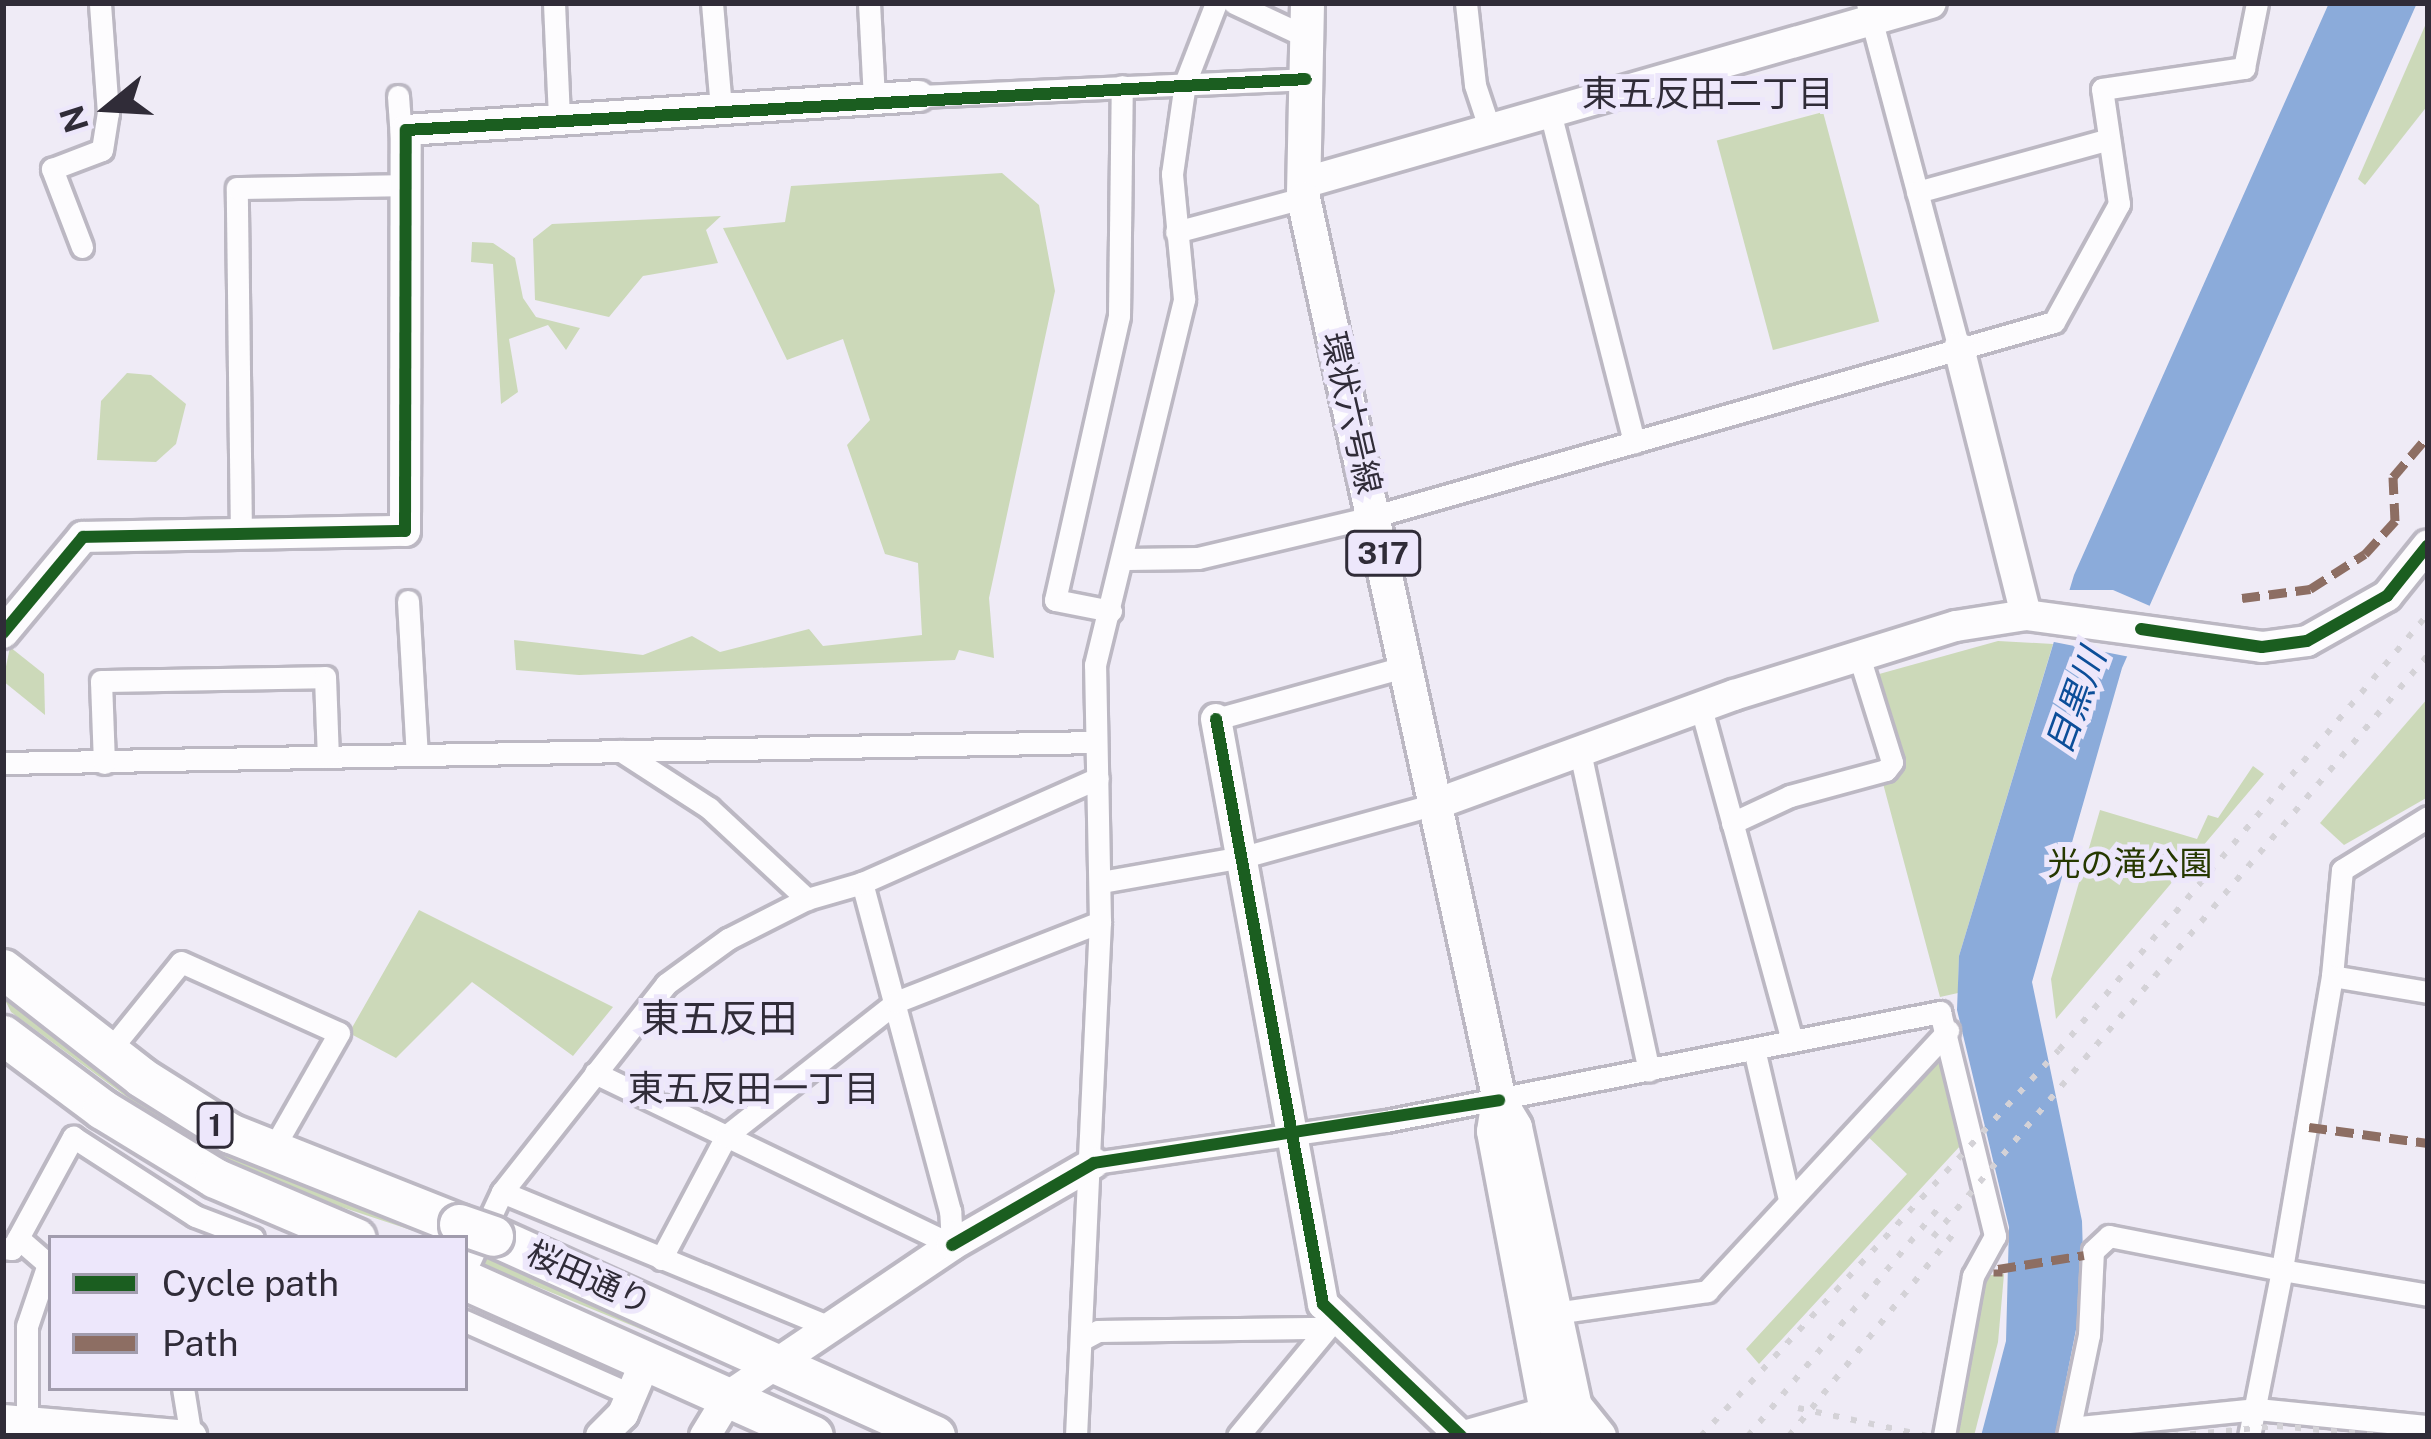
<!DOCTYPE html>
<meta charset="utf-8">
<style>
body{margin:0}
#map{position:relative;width:2431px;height:1439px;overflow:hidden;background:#efebf6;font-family:"Public Sans","Noto Sans JP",sans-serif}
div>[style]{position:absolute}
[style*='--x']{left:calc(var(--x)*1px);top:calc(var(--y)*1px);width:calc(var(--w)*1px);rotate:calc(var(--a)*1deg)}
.green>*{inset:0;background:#ccd9b9;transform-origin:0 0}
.water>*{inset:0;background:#8babda}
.pier>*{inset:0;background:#efebf6}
.roads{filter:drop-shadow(3px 0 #bcb8c3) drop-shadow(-3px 0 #bcb8c3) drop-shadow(0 3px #bcb8c3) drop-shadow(0 -3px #bcb8c3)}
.street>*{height:21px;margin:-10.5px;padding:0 10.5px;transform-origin:10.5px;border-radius:10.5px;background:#fdfcfe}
.secondary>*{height:30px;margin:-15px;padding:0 15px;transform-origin:15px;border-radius:15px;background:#fdfcfe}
.primary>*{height:33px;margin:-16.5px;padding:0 16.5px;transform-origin:16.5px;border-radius:16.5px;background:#fdfcfe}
.highway>*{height:39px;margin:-19.5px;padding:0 19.5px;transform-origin:19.5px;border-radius:19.5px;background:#fdfcfe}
.rail>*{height:6px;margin-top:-3px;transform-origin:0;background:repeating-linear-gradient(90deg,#d4d2d7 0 6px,transparent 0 18px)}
.bridges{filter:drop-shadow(3px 0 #bcb8c3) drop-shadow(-3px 0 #bcb8c3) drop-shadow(0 3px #bcb8c3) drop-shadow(0 -3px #bcb8c3)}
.highway-bridge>*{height:39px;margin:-19.5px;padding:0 19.5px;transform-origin:19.5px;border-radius:19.5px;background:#fdfcfe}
.quiet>*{height:9px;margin-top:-4.5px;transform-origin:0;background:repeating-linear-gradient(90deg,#8d6e63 0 18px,transparent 0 27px)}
.cycleway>*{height:12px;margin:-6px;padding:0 6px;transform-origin:6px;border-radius:6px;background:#1b5e20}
span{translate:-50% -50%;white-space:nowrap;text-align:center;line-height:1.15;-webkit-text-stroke:10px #ede7fb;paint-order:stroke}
.shield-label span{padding:3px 9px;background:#ede7fb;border:3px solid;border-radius:9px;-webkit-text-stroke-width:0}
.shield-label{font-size:30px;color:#302c38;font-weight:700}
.street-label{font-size:33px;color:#302c38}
.park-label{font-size:33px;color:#263800}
.neighbourhood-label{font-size:36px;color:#302c38}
.water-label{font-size:36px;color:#0c4e99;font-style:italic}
.quarter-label{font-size:39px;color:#302c38}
.frame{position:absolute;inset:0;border:6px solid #302c38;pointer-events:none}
.legend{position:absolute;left:48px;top:1235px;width:420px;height:156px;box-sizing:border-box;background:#ede7fb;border:3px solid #a19cad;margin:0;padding:15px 21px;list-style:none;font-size:36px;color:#302c38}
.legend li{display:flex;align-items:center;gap:24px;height:60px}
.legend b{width:60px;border:3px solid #a19cad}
.north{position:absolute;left:48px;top:48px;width:120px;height:120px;-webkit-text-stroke:9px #ede7fb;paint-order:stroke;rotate:252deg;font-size:33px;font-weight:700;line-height:48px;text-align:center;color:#302c38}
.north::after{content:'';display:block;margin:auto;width:42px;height:54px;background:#302c38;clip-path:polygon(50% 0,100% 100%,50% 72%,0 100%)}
</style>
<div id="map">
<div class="green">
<div style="clip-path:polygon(2428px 19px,2428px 105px,2365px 185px,2358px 179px)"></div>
<div style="left:1823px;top:112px;width:217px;height:110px;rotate:75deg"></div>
<div style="clip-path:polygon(1002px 173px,1039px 205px,1055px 291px,989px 598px,994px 658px,959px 650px,955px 660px,579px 675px,516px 670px,514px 640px,643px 655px,692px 636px,720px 652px,809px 629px,823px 646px,922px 635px,918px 563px,885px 554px,847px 445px,870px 420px,843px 339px,787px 360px,723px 228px,785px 222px,791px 186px)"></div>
<div style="clip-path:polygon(721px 216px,706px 230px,718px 263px,643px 276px,609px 317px,535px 300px,533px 239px,552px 224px)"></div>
<div style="clip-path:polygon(472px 242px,493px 243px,515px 258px,523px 298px,536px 317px,580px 328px,566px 350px,548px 325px,509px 339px,518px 392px,501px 404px,493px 264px,471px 262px)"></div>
<div style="clip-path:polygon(127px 373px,151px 375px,186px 404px,176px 444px,156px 462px,97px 460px,101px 401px)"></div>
<div style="clip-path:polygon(1998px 641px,2053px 644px,1959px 956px,1958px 993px,1940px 997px,1881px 776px,1892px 773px,1872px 676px)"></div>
<div style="clip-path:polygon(10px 647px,44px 674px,45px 715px,3px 681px)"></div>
<div style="clip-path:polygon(2428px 698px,2428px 797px,2344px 845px,2320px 823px)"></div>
<div style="clip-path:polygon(2253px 766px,2264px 774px,2056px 1019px,2051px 979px,2100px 810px,2197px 839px,2208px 815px,2218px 818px)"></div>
<div style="clip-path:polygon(419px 910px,613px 1007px,573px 1056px,472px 982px,396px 1058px,349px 1033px)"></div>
<div style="clip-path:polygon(3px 996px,205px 1143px,435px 1238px,293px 1191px,176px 1133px,11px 1012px)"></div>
<div style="clip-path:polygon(1950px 1062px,1961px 1145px,1759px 1364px,1746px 1349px,1907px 1174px,1862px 1131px,1923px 1066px)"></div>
<div style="clip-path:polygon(465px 1249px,587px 1299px,682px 1346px,465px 1257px)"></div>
<div style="clip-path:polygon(2004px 1274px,1998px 1342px,1974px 1436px,1952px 1436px,1979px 1276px)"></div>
</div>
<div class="water">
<div style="clip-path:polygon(2329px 3px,2417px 3px,2122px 668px,2032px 982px,2082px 1221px,2084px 1289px,2055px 1436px,1981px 1436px,2006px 1341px,2009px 1227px,1957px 1010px,1959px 956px,2074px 575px)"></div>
</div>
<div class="pier">
<div style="clip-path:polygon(2067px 590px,2113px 590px,2150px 606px,2130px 657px,2049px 641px)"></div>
</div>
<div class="roads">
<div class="street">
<div style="--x:554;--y:3;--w:114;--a:87.5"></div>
<div style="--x:712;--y:3;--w:106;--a:85.1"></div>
<div style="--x:869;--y:3;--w:96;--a:87"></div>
<div style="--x:1234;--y:3;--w:81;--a:25"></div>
<div style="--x:1466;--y:3;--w:82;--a:83.7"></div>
<div style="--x:1475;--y:85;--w:47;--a:71.6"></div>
<div style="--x:1867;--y:3;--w:357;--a:75.1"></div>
<div style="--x:398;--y:96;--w:42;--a:85.9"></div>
<div style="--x:919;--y:96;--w:387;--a:-2.5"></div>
<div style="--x:1550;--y:112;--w:341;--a:75.7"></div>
<div style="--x:1917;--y:192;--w:199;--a:-15.4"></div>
<div style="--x:1176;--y:232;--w:131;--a:-15"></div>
<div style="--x:82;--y:247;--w:84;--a:-111"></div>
<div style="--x:52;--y:169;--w:53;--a:-20.8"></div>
<div style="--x:102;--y:150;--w:37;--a:-81"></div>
<div style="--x:108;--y:113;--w:110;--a:-94.2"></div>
<div style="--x:241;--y:536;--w:348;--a:-90.7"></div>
<div style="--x:237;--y:188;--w:164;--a:-1"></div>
<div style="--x:1127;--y:559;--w:71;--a:-0.8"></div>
<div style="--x:1198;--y:558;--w:182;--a:-13.3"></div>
<div style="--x:1375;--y:516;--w:706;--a:-15.95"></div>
<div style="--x:2054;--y:322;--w:135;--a:-61.2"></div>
<div style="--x:2119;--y:204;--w:116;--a:-98.4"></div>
<div style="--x:2102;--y:89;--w:144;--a:-8.4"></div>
<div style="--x:2244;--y:68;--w:66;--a:-78.7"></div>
<div style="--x:408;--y:601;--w:154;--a:86.7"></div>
<div style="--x:1111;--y:611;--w:57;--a:-168.9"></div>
<div style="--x:1055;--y:600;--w:291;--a:-77.3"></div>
<div style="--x:1119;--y:316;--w:230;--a:-89.3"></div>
<div style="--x:1701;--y:708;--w:344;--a:74.7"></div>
<div style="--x:1216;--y:719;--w:198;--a:-15.5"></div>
<div style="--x:621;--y:751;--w:105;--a:32.9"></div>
<div style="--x:709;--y:808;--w:134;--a:42.9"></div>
<div style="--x:1580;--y:752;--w:326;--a:77.8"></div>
<div style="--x:3;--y:763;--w:1093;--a:-1.1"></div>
<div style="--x:104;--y:763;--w:82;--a:-92.1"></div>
<div style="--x:101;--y:681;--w:224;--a:-1"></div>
<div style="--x:325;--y:677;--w:80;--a:87.9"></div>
<div style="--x:2428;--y:817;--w:101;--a:148.4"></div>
<div style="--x:2342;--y:870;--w:106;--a:95.4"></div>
<div style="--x:2332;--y:976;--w:97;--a:9.5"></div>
<div style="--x:1732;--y:823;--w:64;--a:-25"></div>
<div style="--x:1790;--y:796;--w:99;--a:-15.2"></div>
<div style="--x:1886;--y:770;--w:10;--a:-53"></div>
<div style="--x:1892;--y:762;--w:111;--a:-107.3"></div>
<div style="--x:1101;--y:882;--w:144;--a:-10"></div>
<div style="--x:1243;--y:857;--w:200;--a:-15.4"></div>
<div style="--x:2332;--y:976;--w:298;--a:99.7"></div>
<div style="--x:2282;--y:1270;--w:148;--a:9.7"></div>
<div style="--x:1754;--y:1049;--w:155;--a:76.9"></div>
<div style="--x:109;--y:1051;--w:114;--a:-51"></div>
<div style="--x:181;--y:962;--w:173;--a:24.2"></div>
<div style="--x:339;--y:1033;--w:137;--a:119.7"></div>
<div style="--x:595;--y:1073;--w:396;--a:25.7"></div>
<div style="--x:952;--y:1245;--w:34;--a:-93"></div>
<div style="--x:950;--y:1211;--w:340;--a:-105"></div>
<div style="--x:1094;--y:1163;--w:295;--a:-8.2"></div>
<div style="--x:1386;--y:1121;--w:565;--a:-11.13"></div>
<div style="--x:1940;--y:1012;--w:231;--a:76.2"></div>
<div style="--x:1995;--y:1236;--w:46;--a:118.8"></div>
<div style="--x:1973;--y:1276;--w:163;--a:100.3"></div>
<div style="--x:502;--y:1192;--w:355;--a:22.4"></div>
<div style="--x:18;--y:1238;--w:40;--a:41"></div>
<div style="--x:48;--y:1264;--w:65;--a:108.7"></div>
<div style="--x:27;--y:1326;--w:110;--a:90"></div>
<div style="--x:3;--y:1248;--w:9;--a:6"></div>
<div style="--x:12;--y:1249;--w:128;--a:-61.4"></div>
<div style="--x:73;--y:1137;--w:145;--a:32.9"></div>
<div style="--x:195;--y:1216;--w:62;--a:20.8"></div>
<div style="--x:661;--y:1259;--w:139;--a:-62.1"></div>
<div style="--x:726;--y:1136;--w:216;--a:-38.2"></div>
<div style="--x:896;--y:1002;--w:219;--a:-21.4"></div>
<div style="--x:465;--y:1271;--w:87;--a:-64.9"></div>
<div style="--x:502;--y:1192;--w:265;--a:-51.7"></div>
<div style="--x:666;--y:984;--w:77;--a:-36"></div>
<div style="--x:728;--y:939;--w:89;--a:-26.9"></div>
<div style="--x:807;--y:899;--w:57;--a:-16.2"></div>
<div style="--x:862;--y:883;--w:258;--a:-24"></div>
<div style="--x:1555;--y:1313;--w:154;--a:-8.2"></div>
<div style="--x:1707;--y:1291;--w:355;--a:-47.2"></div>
<div style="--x:465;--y:1321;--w:183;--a:23.9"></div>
<div style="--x:1083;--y:1339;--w:17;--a:-28"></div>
<div style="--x:1098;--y:1331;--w:229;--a:-0.8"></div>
<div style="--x:183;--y:1388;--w:44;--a:80.8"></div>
<div style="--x:2070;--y:1428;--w:188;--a:-5.8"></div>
<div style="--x:2257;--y:1409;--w:172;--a:5.7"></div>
<div style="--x:1076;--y:1436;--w:515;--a:-87.33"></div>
<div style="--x:1100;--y:922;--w:257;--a:-91.1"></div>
<div style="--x:1095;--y:665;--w:377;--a:-76.3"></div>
<div style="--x:1184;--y:299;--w:126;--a:-95.5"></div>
<div style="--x:1172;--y:174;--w:92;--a:-81.9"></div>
<div style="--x:1185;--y:83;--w:86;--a:-68.8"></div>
<div style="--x:1238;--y:1436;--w:149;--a:-50.4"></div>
<div style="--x:2068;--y:1436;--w:103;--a:-78.3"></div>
<div style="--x:2089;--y:1335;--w:84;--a:-87.3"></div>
<div style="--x:2093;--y:1251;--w:22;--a:-43"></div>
<div style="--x:2109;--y:1236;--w:176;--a:11.1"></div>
<div style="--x:2282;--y:1270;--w:169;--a:101.2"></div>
</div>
<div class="secondary">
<div style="--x:1303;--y:183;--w:653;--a:-15.99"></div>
<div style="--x:1959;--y:348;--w:275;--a:75.9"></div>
<div style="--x:2026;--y:615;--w:238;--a:7.7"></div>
<div style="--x:2262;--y:647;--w:45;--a:-7.6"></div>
<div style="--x:2307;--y:641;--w:92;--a:-29.4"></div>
<div style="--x:2387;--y:596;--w:65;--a:-51.2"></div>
<div style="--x:3;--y:633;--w:125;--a:-50.2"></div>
<div style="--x:83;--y:537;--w:322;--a:-1.1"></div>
<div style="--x:405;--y:531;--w:401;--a:-89.9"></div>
<div style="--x:406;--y:130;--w:514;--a:-3.79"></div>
<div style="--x:1216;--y:719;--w:595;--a:79.63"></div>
<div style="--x:1323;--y:1304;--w:191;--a:43.7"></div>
<div style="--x:1436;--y:804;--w:317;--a:-20.1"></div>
<div style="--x:1734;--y:695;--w:232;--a:-17.3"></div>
<div style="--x:1956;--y:626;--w:71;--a:-8.9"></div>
<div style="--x:3;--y:1420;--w:189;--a:4.9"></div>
<div style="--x:601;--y:1436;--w:31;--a:-45"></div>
<div style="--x:623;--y:1414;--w:61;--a:-66.8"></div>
<div style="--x:705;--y:1436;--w:48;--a:-58.6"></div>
<div style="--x:730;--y:1395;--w:268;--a:-34"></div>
<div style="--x:952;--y:1245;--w:164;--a:-30"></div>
</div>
<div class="primary">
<div style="--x:1307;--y:3;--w:195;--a:91.2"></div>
<div style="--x:1303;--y:198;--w:923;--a:77.74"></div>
<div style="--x:1499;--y:1100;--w:31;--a:59"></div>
<div style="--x:1515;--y:1127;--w:285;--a:77.9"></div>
<div style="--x:1575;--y:1406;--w:38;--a:51"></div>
<div style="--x:1496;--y:1112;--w:19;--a:99"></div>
<div style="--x:1493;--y:1131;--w:285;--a:79.3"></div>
<div style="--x:1546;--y:1411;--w:30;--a:57"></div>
<div style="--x:1467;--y:1436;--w:105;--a:-16"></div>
</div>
<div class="highway">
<div style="--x:3;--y:969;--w:175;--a:38"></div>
<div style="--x:141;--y:1077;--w:105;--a:32.2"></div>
<div style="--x:230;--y:1133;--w:246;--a:21.7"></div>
<div style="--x:3;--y:1035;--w:124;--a:36.8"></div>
<div style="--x:102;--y:1109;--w:132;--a:31.4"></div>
<div style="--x:215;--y:1178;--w:153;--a:23.1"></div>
<div style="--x:493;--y:1236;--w:485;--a:24.3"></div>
<div style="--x:465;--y:1280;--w:381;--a:24.1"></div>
</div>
</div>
<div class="rail">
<div style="--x:1933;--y:1237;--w:764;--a:-49.62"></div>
<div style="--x:1798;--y:1408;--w:132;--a:12.2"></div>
<div style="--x:1701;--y:1436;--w:526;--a:-47.16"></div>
<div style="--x:2059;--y:1050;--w:571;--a:-49.76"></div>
<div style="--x:1748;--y:1436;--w:295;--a:-50.1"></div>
<div style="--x:1789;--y:1436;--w:269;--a:-50.9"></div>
<div style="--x:2172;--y:1436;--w:105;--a:-5.4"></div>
<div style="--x:2277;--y:1426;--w:108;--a:5.3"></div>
</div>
<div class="bridges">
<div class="highway-bridge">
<div style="--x:459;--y:1224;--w:36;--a:19"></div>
</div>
</div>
<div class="quiet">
<div style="--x:2242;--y:598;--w:69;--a:-7.5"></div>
<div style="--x:2310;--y:589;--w:65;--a:-32.5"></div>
<div style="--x:2365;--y:554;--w:45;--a:-47.7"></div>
<div style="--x:2395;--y:521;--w:44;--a:-92.6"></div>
<div style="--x:2393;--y:477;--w:54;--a:-49.5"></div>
<div style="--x:2309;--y:1127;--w:120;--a:7.7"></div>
<div style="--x:1998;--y:1276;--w:7;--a:-90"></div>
<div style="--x:1998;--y:1269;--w:87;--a:-9.2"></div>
</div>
<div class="cycleway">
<div style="--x:2141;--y:629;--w:122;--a:8.5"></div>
<div style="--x:2262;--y:647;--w:45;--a:-7.6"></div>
<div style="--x:2307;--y:641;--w:92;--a:-29.4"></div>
<div style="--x:2387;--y:596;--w:65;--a:-51.2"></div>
<div style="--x:3;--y:633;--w:125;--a:-50.2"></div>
<div style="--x:83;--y:537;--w:322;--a:-1.1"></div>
<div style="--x:405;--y:531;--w:401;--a:-89.9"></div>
<div style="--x:406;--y:130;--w:901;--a:-3.24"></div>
<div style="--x:1216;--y:719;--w:595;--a:79.63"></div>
<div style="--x:1323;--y:1304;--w:191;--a:43.7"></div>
<div style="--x:952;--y:1245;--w:164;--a:-30"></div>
<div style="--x:1094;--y:1163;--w:410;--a:-8.8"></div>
</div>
<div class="shield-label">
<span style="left:1383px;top:553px">317</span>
<span style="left:215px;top:1125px">1</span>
</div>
<div class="street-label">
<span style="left:1351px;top:413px;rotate:77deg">環状六号線</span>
<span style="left:589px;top:1278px;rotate:24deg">桜田通り</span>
</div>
<div class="park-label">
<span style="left:2130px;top:864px">光の滝公園</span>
</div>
<div class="neighbourhood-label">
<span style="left:1708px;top:94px">東五反田二丁目</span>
<span style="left:754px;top:1089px">東五反田一丁目</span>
</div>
<div class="water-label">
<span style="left:2076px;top:701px;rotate:-70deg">目黒川</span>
</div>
<div class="quarter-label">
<span style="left:719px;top:1018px">東五反田</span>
</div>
<div class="frame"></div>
<ul class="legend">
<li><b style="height:15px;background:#1b5e20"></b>Cycle path</li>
<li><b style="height:15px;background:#8d6e63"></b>Path</li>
</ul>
<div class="north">N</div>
</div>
